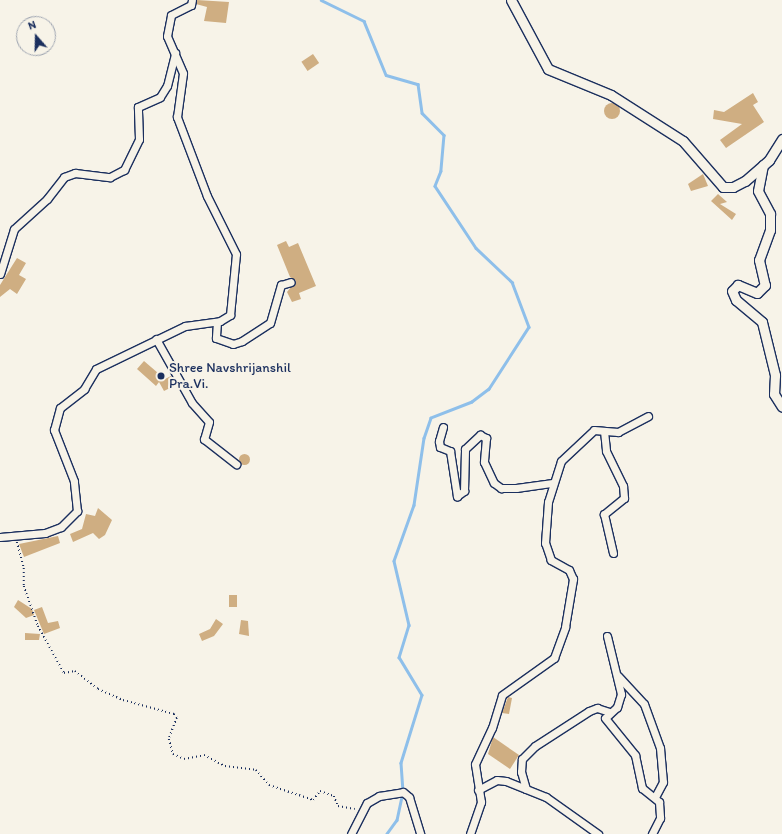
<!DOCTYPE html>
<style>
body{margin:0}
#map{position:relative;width:782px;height:834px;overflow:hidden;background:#f7f3e8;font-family:Itim,sans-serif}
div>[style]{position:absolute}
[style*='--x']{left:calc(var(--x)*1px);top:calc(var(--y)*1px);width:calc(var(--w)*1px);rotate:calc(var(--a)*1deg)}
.stream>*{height:2.5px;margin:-1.25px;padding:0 1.25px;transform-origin:1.25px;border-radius:1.25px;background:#8ebfea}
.building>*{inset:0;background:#cfae82;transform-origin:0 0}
.round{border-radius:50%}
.path>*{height:1.5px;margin-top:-0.75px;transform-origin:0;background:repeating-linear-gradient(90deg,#1b2f5e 0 1px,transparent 0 4px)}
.roads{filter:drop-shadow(1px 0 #1b2f5e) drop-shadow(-1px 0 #1b2f5e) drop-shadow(0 1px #1b2f5e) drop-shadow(0 -1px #1b2f5e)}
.minor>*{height:7px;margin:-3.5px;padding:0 3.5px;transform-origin:3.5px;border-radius:3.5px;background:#f7f3e8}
.tertiary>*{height:9px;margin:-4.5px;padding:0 4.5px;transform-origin:4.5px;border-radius:4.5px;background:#f7f3e8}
.dots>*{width:11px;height:11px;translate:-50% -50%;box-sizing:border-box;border:2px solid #f7f3e8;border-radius:50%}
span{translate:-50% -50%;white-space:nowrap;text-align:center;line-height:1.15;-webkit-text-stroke:4px #f7f3e8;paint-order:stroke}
.poi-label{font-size:14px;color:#1b2f5e}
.left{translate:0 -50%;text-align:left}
.north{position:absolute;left:16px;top:16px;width:40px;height:40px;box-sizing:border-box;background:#f7f3e8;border:1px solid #9fa5b1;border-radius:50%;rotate:340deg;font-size:11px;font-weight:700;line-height:16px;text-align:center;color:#1b2f5e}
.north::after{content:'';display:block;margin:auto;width:14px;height:18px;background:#1b2f5e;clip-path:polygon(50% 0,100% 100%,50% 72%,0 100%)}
</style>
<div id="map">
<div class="stream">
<div style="--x:321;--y:0;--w:48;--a:26"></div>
<div style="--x:364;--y:21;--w:58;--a:67.8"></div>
<div style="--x:386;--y:75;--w:33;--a:16"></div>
<div style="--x:418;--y:84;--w:29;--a:82"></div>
<div style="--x:422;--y:113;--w:31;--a:45"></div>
<div style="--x:444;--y:135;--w:36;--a:95"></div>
<div style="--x:441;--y:171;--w:16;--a:112"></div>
<div style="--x:435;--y:186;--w:74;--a:56.5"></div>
<div style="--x:476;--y:248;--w:50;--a:43.4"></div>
<div style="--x:512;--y:282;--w:48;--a:69.3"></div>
<div style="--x:529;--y:327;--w:74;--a:122.8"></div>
<div style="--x:489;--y:389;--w:21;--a:143"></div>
<div style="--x:472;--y:402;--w:44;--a:158.7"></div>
<div style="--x:431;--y:418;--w:21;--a:109"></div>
<div style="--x:424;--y:438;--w:68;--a:98.5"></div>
<div style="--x:414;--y:505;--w:59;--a:109.7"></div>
<div style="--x:394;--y:561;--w:66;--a:76.8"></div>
<div style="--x:409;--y:625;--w:34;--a:107"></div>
<div style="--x:399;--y:657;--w:44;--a:58.8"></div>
<div style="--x:422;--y:695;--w:71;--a:107.2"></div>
<div style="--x:401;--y:763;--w:29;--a:86"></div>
<div style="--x:403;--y:792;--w:29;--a:102"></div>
<div style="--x:397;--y:820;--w:17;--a:126"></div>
</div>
<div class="building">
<div style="clip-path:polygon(197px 0,229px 2px,226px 23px,204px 21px,207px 7px,196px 4px)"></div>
<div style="left:313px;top:54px;width:11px;height:14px;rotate:56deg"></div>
<div style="clip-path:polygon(753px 93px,758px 102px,753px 105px,764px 122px,726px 148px,720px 140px,742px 124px,713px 119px,714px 110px,724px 112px)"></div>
<div class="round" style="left:604px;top:103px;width:16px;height:16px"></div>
<div style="clip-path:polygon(703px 174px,708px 186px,691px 191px,688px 184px)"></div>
<div style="clip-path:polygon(718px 194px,727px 202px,720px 204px,736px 214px,732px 220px,711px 201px)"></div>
<div style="clip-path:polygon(286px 241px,289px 247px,298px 243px,316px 286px,299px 293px,301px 299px,292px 302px,287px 292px,296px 281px,290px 277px,277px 245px)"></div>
<div style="clip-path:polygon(17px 258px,26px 263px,19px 275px,26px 279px,17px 294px,10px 289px,0 297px,0 285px)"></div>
<div style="clip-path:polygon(144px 361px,165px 379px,171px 376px,176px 385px,164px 391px,159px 382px,156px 386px,137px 369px)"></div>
<div class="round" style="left:238.5px;top:453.5px;width:11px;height:11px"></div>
<div style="clip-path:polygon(98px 508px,112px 520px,105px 535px,99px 539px,93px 533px,73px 542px,70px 534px,82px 529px,86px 514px,95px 516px)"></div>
<div style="clip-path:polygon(58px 536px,60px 543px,24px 557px,19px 544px)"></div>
<div style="left:229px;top:595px;width:8px;height:12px"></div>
<div style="clip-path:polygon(18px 600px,32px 609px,34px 615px,26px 618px,14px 607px)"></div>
<div style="clip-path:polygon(42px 607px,48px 623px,58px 621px,60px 628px,44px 634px,34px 610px)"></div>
<div style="clip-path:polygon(216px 619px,223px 624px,214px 636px,202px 641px,199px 634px,210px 629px)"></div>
<div style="clip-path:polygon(241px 620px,248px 621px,249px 636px,239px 634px)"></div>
<div style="clip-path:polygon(25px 633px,40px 634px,39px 640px,25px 640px)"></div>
<div style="clip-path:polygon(508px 697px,512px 698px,509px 714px,502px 713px)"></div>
<div style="clip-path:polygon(493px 737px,519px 755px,510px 769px,488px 754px)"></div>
</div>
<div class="path">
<div style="--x:17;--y:542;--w:27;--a:75"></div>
<div style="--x:24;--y:568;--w:18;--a:90"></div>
<div style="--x:24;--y:586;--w:42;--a:70.7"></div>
<div style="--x:38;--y:626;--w:54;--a:61"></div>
<div style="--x:64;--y:673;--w:11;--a:-10"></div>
<div style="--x:75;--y:671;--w:29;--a:38"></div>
<div style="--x:98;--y:689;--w:27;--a:24"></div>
<div style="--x:123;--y:700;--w:53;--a:15.4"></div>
<div style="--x:174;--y:714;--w:5;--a:53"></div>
<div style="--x:177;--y:718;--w:22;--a:111"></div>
<div style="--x:169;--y:739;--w:16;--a:75"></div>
<div style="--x:173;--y:754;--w:12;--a:24"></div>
<div style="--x:184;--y:759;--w:20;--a:-11"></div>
<div style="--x:204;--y:755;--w:24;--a:28"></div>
<div style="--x:225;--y:766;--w:31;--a:7"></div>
<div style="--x:256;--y:770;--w:20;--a:49"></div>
<div style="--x:269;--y:785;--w:46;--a:18.8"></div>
<div style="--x:313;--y:800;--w:11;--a:-52"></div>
<div style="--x:320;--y:791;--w:15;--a:20"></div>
<div style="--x:334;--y:796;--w:11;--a:68"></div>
<div style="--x:338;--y:806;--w:17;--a:10"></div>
</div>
<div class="roads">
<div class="minor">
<div style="--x:0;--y:274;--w:47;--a:-72.7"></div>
<div style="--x:14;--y:229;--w:45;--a:-42.3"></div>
<div style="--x:47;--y:199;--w:28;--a:-52"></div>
<div style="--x:64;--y:177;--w:12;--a:-20"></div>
<div style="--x:75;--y:173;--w:35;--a:7"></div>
<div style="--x:110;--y:177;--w:16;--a:-27"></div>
<div style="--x:124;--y:170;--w:34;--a:-64"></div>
<div style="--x:139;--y:139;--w:32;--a:-92"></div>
<div style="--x:138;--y:107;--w:24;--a:-24"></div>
<div style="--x:160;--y:97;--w:13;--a:-58"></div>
<div style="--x:167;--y:86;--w:34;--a:-76"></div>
<div style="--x:217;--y:322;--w:16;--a:94"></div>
<div style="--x:216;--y:338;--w:18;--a:19"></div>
<div style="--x:233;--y:344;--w:9;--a:-18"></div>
<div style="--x:242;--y:341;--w:33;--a:-33"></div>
<div style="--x:270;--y:323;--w:40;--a:-74"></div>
<div style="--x:281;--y:285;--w:10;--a:-17"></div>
<div style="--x:156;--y:339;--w:73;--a:60.6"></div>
<div style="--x:192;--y:403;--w:25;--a:48"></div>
<div style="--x:209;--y:422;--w:18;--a:106"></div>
<div style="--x:204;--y:439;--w:41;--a:38"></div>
<div style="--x:443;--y:427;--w:15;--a:106"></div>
<div style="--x:439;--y:441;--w:6;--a:81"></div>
<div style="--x:440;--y:447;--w:11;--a:22"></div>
<div style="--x:450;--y:451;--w:46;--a:81.2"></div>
<div style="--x:457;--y:496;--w:9;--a:-36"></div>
<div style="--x:464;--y:491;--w:42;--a:-88.6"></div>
<div style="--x:465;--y:449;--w:21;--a:-43"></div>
<div style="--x:480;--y:435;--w:7;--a:27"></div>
<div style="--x:486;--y:438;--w:24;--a:95"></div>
<div style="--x:484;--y:462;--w:23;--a:65"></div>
<div style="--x:494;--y:483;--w:9;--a:36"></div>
<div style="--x:501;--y:488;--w:15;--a:0"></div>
<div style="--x:516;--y:488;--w:37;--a:-8"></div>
<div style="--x:604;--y:431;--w:20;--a:84"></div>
<div style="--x:606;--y:451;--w:39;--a:64"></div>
<div style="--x:623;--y:486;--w:12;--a:85"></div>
<div style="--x:624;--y:498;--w:26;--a:141"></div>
<div style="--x:604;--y:514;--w:40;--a:77"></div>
<div style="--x:0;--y:537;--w:45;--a:-5.1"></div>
<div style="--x:45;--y:533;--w:17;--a:-21"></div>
<div style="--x:61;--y:527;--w:23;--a:-45"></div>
<div style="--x:77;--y:511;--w:30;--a:-96"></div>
<div style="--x:74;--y:481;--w:55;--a:-111.4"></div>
<div style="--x:54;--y:430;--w:23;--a:-75"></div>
<div style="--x:60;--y:408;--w:31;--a:-38"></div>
<div style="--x:84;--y:389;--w:23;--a:-59"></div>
<div style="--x:96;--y:369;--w:99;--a:-25.8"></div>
<div style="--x:185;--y:326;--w:35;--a:-8"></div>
<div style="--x:220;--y:321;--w:12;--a:-31"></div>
<div style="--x:230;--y:315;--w:61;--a:-84.4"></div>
<div style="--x:236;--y:254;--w:65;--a:-116.6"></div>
<div style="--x:207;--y:196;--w:85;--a:-110.8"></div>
<div style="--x:177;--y:117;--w:44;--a:-82.2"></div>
<div style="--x:183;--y:73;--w:40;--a:-113.4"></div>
<div style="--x:167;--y:36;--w:21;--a:-79"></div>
<div style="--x:171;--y:15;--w:22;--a:-27"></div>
<div style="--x:191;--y:5;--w:5;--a:-79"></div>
<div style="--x:607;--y:636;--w:60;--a:76.4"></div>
<div style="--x:621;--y:694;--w:14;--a:107"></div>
<div style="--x:617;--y:707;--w:16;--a:137"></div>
<div style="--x:605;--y:718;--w:48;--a:51"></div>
<div style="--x:635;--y:755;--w:34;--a:78"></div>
<div style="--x:642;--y:788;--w:22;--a:39"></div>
<div style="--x:659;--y:802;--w:16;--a:86"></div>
<div style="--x:660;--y:818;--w:18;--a:117"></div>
<div style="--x:618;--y:676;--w:38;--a:47"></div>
<div style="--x:644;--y:704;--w:47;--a:70"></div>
<div style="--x:660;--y:748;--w:34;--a:85"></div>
<div style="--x:663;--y:782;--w:17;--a:118"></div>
<div style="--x:526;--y:789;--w:18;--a:-106"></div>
<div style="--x:521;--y:772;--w:13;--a:-86"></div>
<div style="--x:522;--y:759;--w:18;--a:-45"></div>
<div style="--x:535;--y:746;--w:64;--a:-32.9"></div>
<div style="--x:589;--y:711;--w:9;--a:-21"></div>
<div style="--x:597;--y:708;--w:13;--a:18"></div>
<div style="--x:478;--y:790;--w:21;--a:-28"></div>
<div style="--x:497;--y:780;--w:9;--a:6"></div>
<div style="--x:506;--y:781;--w:43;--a:21.8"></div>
<div style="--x:546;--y:797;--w:64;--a:35.4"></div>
<div style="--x:351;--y:834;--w:35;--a:-63"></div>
<div style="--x:367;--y:803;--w:14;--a:-30"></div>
<div style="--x:379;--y:796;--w:24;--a:-9"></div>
<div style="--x:403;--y:792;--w:8;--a:40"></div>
<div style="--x:409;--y:797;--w:39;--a:73"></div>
<div style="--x:470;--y:834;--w:34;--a:-71"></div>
<div style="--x:481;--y:802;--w:38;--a:-99"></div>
<div style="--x:475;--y:764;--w:40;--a:-65"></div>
<div style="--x:492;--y:728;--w:34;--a:-73"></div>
<div style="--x:502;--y:695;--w:64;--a:-35.4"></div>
<div style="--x:554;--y:658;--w:33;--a:-70"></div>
<div style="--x:565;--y:627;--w:49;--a:-80.5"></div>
<div style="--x:573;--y:579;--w:10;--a:-114"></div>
<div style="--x:569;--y:570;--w:21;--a:-151"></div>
<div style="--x:551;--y:560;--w:18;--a:-109"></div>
<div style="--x:545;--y:543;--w:41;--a:-85.8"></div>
<div style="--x:548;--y:502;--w:43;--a:-72.4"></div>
<div style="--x:561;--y:461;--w:45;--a:-43.2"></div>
<div style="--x:594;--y:430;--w:24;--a:5"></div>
<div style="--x:618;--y:432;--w:34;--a:-28"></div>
</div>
<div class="tertiary">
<div style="--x:511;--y:0;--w:78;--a:61.8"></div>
<div style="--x:548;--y:69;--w:68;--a:22.4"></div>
<div style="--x:611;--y:95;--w:85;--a:32.6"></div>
<div style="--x:683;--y:141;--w:61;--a:49"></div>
<div style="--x:723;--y:187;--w:10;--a:0"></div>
<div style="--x:733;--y:187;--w:13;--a:-27"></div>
<div style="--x:745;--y:181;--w:32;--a:-41"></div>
<div style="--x:769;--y:160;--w:25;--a:-58"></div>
<div style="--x:763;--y:165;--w:26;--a:101"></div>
<div style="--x:758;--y:191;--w:26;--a:62"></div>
<div style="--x:770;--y:214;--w:16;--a:90"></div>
<div style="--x:770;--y:230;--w:32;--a:110"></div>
<div style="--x:759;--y:260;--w:26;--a:77"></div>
<div style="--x:765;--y:285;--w:11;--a:135"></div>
<div style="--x:757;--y:293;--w:21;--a:-157"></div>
<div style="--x:738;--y:285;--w:8;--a:135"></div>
<div style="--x:732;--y:291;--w:10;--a:66"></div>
<div style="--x:736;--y:300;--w:34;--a:40"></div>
<div style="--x:762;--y:322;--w:55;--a:76.2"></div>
<div style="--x:775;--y:375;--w:19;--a:93"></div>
<div style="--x:774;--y:394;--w:15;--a:58"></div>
</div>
</div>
<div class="dots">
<div style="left:161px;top:376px;background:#1b2f5e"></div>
</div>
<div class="poi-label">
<span class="left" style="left:169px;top:376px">Shree Navshrijanshil<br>Pra.Vi.</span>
</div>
<div class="north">N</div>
</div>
